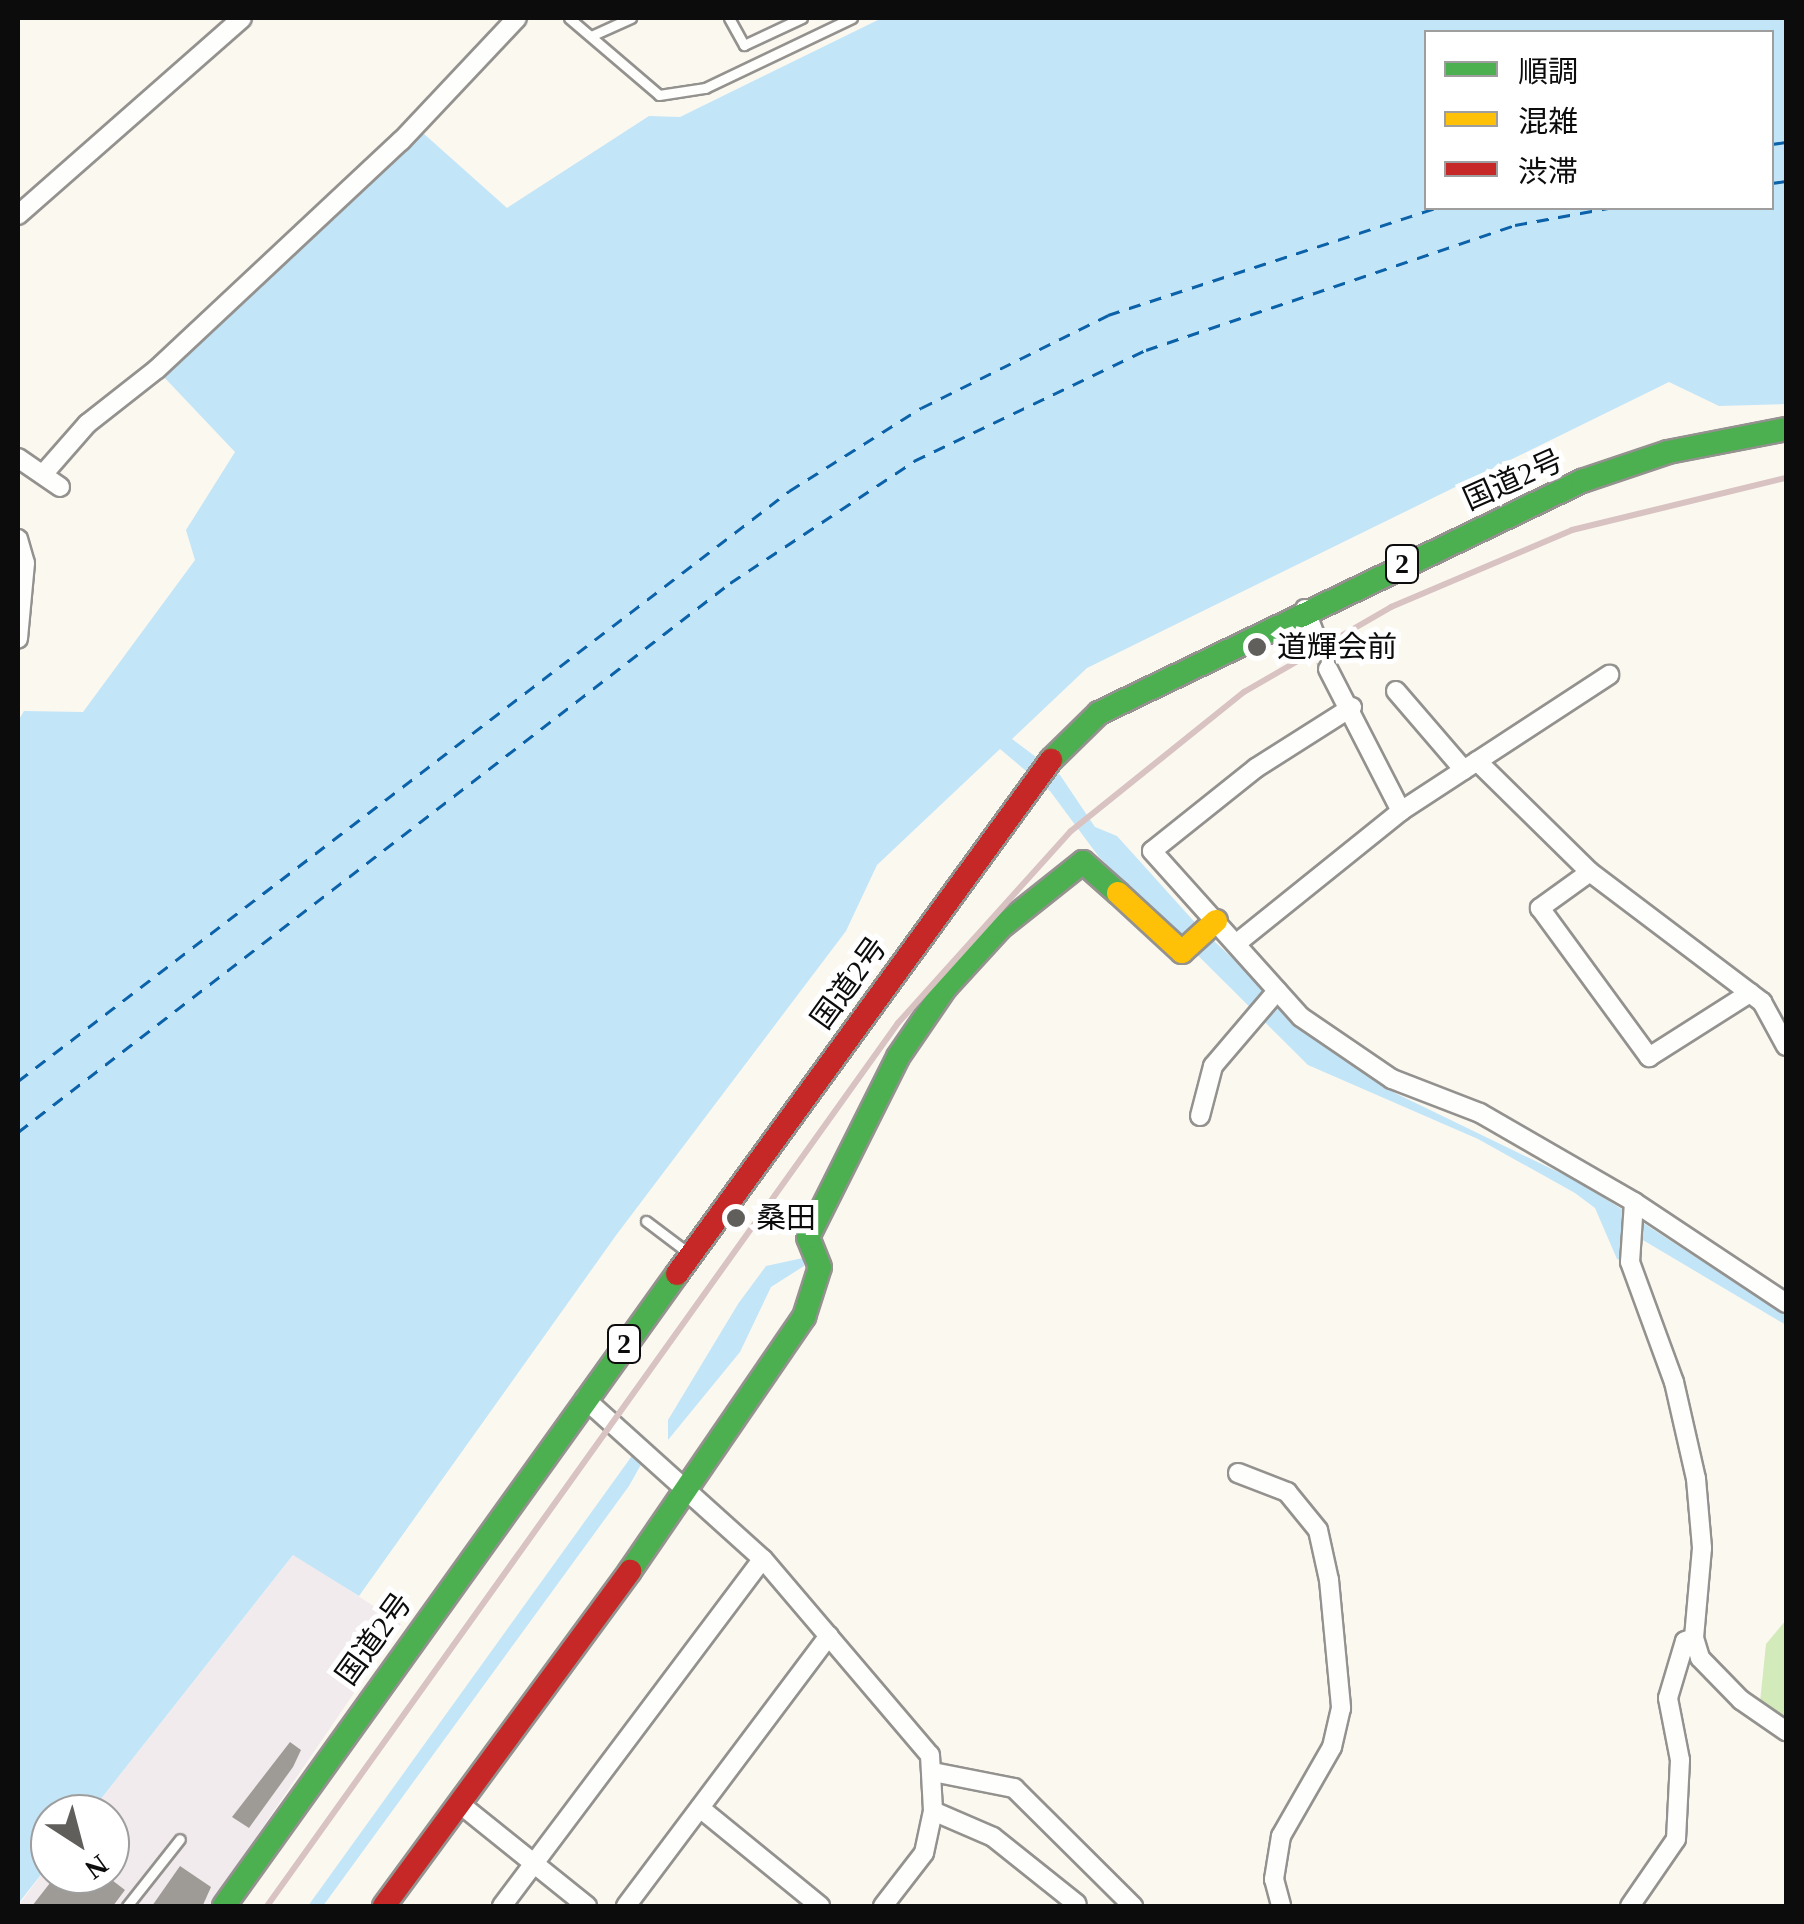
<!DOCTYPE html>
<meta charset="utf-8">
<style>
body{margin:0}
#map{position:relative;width:1804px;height:1924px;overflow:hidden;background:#fbf8f0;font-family:"Times New Roman","Noto Sans JP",serif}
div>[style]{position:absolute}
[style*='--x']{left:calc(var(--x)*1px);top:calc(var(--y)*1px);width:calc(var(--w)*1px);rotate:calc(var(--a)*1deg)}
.industrial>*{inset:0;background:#f2ebee}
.forest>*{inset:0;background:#d3eabb}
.water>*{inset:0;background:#c3e5f8}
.ferry>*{height:2.5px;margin-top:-1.25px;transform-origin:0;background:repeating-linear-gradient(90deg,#0b62a9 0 12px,transparent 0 22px)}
.building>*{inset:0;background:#9e9b96}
.street-tunnel>*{height:18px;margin-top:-9px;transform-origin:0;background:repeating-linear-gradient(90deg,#d7d5ce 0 18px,transparent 0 27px)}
.roads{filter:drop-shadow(2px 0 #94928f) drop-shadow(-2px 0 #94928f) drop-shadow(0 2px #94928f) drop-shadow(0 -2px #94928f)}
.lane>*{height:9px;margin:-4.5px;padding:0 4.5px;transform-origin:4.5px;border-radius:4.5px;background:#fefefd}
.street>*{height:18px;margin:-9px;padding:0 9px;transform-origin:9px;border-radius:9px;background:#fefefd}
.fast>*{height:22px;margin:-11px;padding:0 11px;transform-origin:11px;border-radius:11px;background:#4caf50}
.slow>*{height:22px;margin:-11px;padding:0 11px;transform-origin:11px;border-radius:11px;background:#ffc107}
.jam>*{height:22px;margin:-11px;padding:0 11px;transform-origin:11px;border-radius:11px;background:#c62828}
.rail>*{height:6px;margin:-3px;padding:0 3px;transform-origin:3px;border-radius:3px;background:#d8c3c2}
.dots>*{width:28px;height:28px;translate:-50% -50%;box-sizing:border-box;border:5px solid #fff;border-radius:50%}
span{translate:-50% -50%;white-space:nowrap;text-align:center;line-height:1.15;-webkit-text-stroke:10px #fff;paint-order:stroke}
.shield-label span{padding:2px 8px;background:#fff;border:2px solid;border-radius:8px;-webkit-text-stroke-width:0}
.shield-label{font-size:28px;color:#0c0c0c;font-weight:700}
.street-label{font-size:30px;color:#0c0c0c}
.poi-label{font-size:30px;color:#0c0c0c}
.left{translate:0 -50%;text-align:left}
.frame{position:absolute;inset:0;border:20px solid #0c0c0c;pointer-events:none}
.legend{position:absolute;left:1424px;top:30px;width:350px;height:180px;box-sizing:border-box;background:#fff;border:2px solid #9e9e9e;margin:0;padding:12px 18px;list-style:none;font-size:30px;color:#0c0c0c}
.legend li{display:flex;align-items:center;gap:20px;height:50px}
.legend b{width:50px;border:2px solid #9e9e9e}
.north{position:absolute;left:30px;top:1794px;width:100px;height:100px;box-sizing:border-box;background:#fff;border:2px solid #9e9e9e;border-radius:50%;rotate:144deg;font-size:28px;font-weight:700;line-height:40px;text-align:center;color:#0c0c0c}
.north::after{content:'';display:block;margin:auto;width:35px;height:45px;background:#605f5c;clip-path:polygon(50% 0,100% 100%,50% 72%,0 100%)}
</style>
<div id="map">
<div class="industrial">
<div style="clip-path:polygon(294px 1554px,401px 1624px,209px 1906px,18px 1906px,50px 1863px,50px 1874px,110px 1874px,110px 1814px,89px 1814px)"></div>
</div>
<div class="forest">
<div style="clip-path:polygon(1786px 1620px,1786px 1716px,1759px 1712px,1766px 1644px)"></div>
</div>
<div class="water">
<div style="clip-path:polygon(evenodd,882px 18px,1786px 18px,1786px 404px,1719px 406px,1669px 382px,1087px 668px,1012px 739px,1060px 775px,1095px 827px,1117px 836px,1200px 928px,1324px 1043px,1395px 1093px,1581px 1183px,1786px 1315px,1786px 1325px,1626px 1230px,1622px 1261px,1617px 1259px,1595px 1208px,1575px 1193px,1478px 1139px,1308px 1065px,1099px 857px,1050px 791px,1000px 749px,877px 865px,846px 931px,617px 1234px,359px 1596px,293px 1555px,89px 1814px,50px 1814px,50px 1863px,18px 1904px,18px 721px,24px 711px,83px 712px,195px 560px,186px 530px,235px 452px,162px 375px,423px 133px,507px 208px,649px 116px,680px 117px,882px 18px,1426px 32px,1772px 32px,1772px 208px,1426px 208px,1426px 32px)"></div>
<div style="clip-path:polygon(803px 1258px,804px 1266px,771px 1287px,740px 1352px,668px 1440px,668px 1420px,738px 1304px,766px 1266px)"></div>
<div style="clip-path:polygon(634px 1453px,643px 1461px,629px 1486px,323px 1906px,308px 1906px)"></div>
</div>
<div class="ferry">
<div style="--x:1772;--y:144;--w:14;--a:-8"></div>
<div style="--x:1772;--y:183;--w:14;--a:-8"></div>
<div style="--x:18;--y:1081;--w:971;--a:-37.42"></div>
<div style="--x:789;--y:491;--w:156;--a:-32.2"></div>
<div style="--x:921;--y:408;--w:209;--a:-26.4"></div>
<div style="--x:1108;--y:315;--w:345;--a:-18.1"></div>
<div style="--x:18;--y:1132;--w:899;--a:-37.63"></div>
<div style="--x:730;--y:583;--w:221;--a:-33.5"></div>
<div style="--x:914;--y:461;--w:257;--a:-25.6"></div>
<div style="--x:1146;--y:350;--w:390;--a:-18.7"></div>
<div style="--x:1515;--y:225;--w:96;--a:-10.3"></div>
</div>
<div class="building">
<div style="clip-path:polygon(290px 1742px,301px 1750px,293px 1767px,249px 1828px,232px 1817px)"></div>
<div style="clip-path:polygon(180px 1866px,211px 1887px,203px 1905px,152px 1906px)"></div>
<div style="clip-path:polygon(57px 1874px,104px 1874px,125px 1890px,113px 1906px,32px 1906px)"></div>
</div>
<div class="street-tunnel">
<div style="--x:1315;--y:635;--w:36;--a:69"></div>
</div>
<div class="roads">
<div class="lane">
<div style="--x:569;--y:18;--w:118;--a:40.5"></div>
<div style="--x:659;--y:95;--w:47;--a:-8.7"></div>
<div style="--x:705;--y:88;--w:163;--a:-25.5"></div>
<div style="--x:729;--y:18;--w:31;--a:61"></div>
<div style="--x:744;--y:45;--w:64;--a:-25"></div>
<div style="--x:591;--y:36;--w:44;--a:-24.2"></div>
<div style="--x:646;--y:1221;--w:46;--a:37.1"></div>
<div style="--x:127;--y:1906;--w:85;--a:-51.7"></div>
</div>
<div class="street">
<div style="--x:18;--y:215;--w:298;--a:-41.3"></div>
<div style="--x:18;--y:458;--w:51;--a:34.6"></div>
<div style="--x:45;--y:472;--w:64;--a:-48.8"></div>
<div style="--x:87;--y:424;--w:89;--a:-38.2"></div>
<div style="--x:157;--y:369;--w:334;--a:-43.1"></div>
<div style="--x:401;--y:141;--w:169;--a:-46.7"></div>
<div style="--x:18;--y:539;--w:25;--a:74"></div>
<div style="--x:25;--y:563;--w:76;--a:95.3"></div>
<div style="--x:1305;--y:609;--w:28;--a:69"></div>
<div style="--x:1328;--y:669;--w:160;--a:62.8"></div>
<div style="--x:1396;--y:691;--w:104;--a:49.3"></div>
<div style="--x:1352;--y:707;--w:114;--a:147.6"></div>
<div style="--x:1256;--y:768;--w:133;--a:141.4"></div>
<div style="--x:1152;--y:851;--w:223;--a:48.1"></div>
<div style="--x:1301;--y:1017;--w:110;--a:34.3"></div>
<div style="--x:1392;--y:1079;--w:94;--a:21.1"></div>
<div style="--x:1480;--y:1113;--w:178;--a:30"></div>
<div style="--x:1634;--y:1202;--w:182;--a:33.6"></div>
<div style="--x:1477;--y:761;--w:158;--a:44.5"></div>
<div style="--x:1590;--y:872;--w:216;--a:37.1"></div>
<div style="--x:1762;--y:1002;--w:50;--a:61.4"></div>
<div style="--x:1590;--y:872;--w:62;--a:144.2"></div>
<div style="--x:1540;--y:908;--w:185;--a:53.8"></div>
<div style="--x:1649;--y:1057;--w:120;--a:-32.4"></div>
<div style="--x:1237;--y:943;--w:211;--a:-38.8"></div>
<div style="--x:1401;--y:811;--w:249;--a:-33.2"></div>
<div style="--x:1200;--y:1116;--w:52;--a:-75.4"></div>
<div style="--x:1213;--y:1066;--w:99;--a:-49.5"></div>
<div style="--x:1634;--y:1202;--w:60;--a:93.8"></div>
<div style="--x:1630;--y:1262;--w:128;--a:69.9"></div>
<div style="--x:1674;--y:1382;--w:99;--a:77.2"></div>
<div style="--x:1696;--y:1479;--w:69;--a:85"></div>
<div style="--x:1702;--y:1548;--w:90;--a:95.1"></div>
<div style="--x:1694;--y:1638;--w:21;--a:73"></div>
<div style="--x:1700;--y:1658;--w:59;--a:45.7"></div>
<div style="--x:1741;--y:1700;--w:55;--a:34.6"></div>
<div style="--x:585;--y:1399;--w:239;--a:42"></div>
<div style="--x:763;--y:1559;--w:257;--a:49.6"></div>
<div style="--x:930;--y:1755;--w:56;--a:86.9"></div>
<div style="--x:933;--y:1811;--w:43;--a:102.1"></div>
<div style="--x:924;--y:1853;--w:67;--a:127.7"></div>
<div style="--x:1238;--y:1473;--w:53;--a:21.2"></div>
<div style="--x:1287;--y:1492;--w:49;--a:50.8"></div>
<div style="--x:1318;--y:1530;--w:51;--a:77.6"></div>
<div style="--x:1329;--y:1580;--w:129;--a:84.6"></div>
<div style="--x:1341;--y:1708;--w:40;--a:103"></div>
<div style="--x:1332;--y:1747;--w:103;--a:119.8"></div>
<div style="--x:1281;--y:1836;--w:44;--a:99.2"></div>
<div style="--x:1274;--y:1879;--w:28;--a:75"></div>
<div style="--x:933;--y:1772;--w:83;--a:11.2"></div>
<div style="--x:1014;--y:1788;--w:168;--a:44.8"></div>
<div style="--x:460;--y:1804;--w:163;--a:38.8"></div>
<div style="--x:700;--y:1808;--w:155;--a:39.2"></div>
<div style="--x:933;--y:1811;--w:65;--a:23.4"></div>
<div style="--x:993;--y:1837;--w:107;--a:38.6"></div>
<div style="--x:502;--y:1906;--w:434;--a:-53.1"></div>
<div style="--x:626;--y:1906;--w:338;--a:-53.1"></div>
<div style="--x:1630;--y:1906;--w:81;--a:-55.5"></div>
<div style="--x:1676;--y:1839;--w:79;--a:-87.1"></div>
<div style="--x:1680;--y:1760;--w:63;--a:-101"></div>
<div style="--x:1668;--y:1698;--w:59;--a:-73.4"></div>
<div style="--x:1685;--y:1641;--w:9;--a:-18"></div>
</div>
<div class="fast">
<div style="--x:1051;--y:760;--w:67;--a:-44.4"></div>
<div style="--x:1099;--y:713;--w:536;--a:-25.66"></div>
<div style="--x:1582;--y:481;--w:91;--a:-18.6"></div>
<div style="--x:1668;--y:452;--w:120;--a:-11"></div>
<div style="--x:630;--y:1571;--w:308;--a:-55.6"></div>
<div style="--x:804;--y:1317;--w:52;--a:-72.3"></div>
<div style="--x:820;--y:1267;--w:32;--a:-112"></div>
<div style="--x:808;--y:1237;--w:201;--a:-63.4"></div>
<div style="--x:898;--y:1057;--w:85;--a:-55.6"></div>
<div style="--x:946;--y:987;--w:80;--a:-47.5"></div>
<div style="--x:1000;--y:928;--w:106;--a:-38.5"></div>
<div style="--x:1083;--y:862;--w:47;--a:41.5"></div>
<div style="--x:224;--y:1906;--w:778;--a:-54.37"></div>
</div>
<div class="slow">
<div style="--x:1118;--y:893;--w:87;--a:42.7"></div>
<div style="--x:1182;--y:952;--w:46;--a:-42.4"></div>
</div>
<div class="jam">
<div style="--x:677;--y:1274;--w:636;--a:-53.96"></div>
<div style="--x:384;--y:1906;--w:416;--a:-53.7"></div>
</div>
</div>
<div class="rail">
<div style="--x:267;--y:1906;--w:1085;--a:-54.45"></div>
<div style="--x:898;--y:1023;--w:258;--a:-48"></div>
<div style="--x:1071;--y:831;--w:222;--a:-38.8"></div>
<div style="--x:1244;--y:692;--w:170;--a:-30"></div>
<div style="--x:1391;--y:607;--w:197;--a:-23"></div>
<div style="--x:1572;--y:530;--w:220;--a:-13.7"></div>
</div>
<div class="dots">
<div style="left:1257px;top:647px;background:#605f5c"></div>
<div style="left:736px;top:1218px;background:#605f5c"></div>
</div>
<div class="shield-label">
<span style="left:1402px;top:564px">2</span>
<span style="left:624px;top:1344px">2</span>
</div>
<div class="street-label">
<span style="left:1513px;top:480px;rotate:-24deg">国道2号</span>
<span style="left:849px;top:983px;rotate:-54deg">国道2号</span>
<span style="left:374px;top:1639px;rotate:-54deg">国道2号</span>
</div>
<div class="poi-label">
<span class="left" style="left:1277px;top:647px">道輝会前</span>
<span class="left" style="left:756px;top:1218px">桑田</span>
</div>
<div class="frame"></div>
<ul class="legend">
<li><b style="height:12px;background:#4caf50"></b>順調</li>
<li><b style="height:12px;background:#ffc107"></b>混雑</li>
<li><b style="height:12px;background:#c62828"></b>渋滞</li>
</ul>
<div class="north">N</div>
</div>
